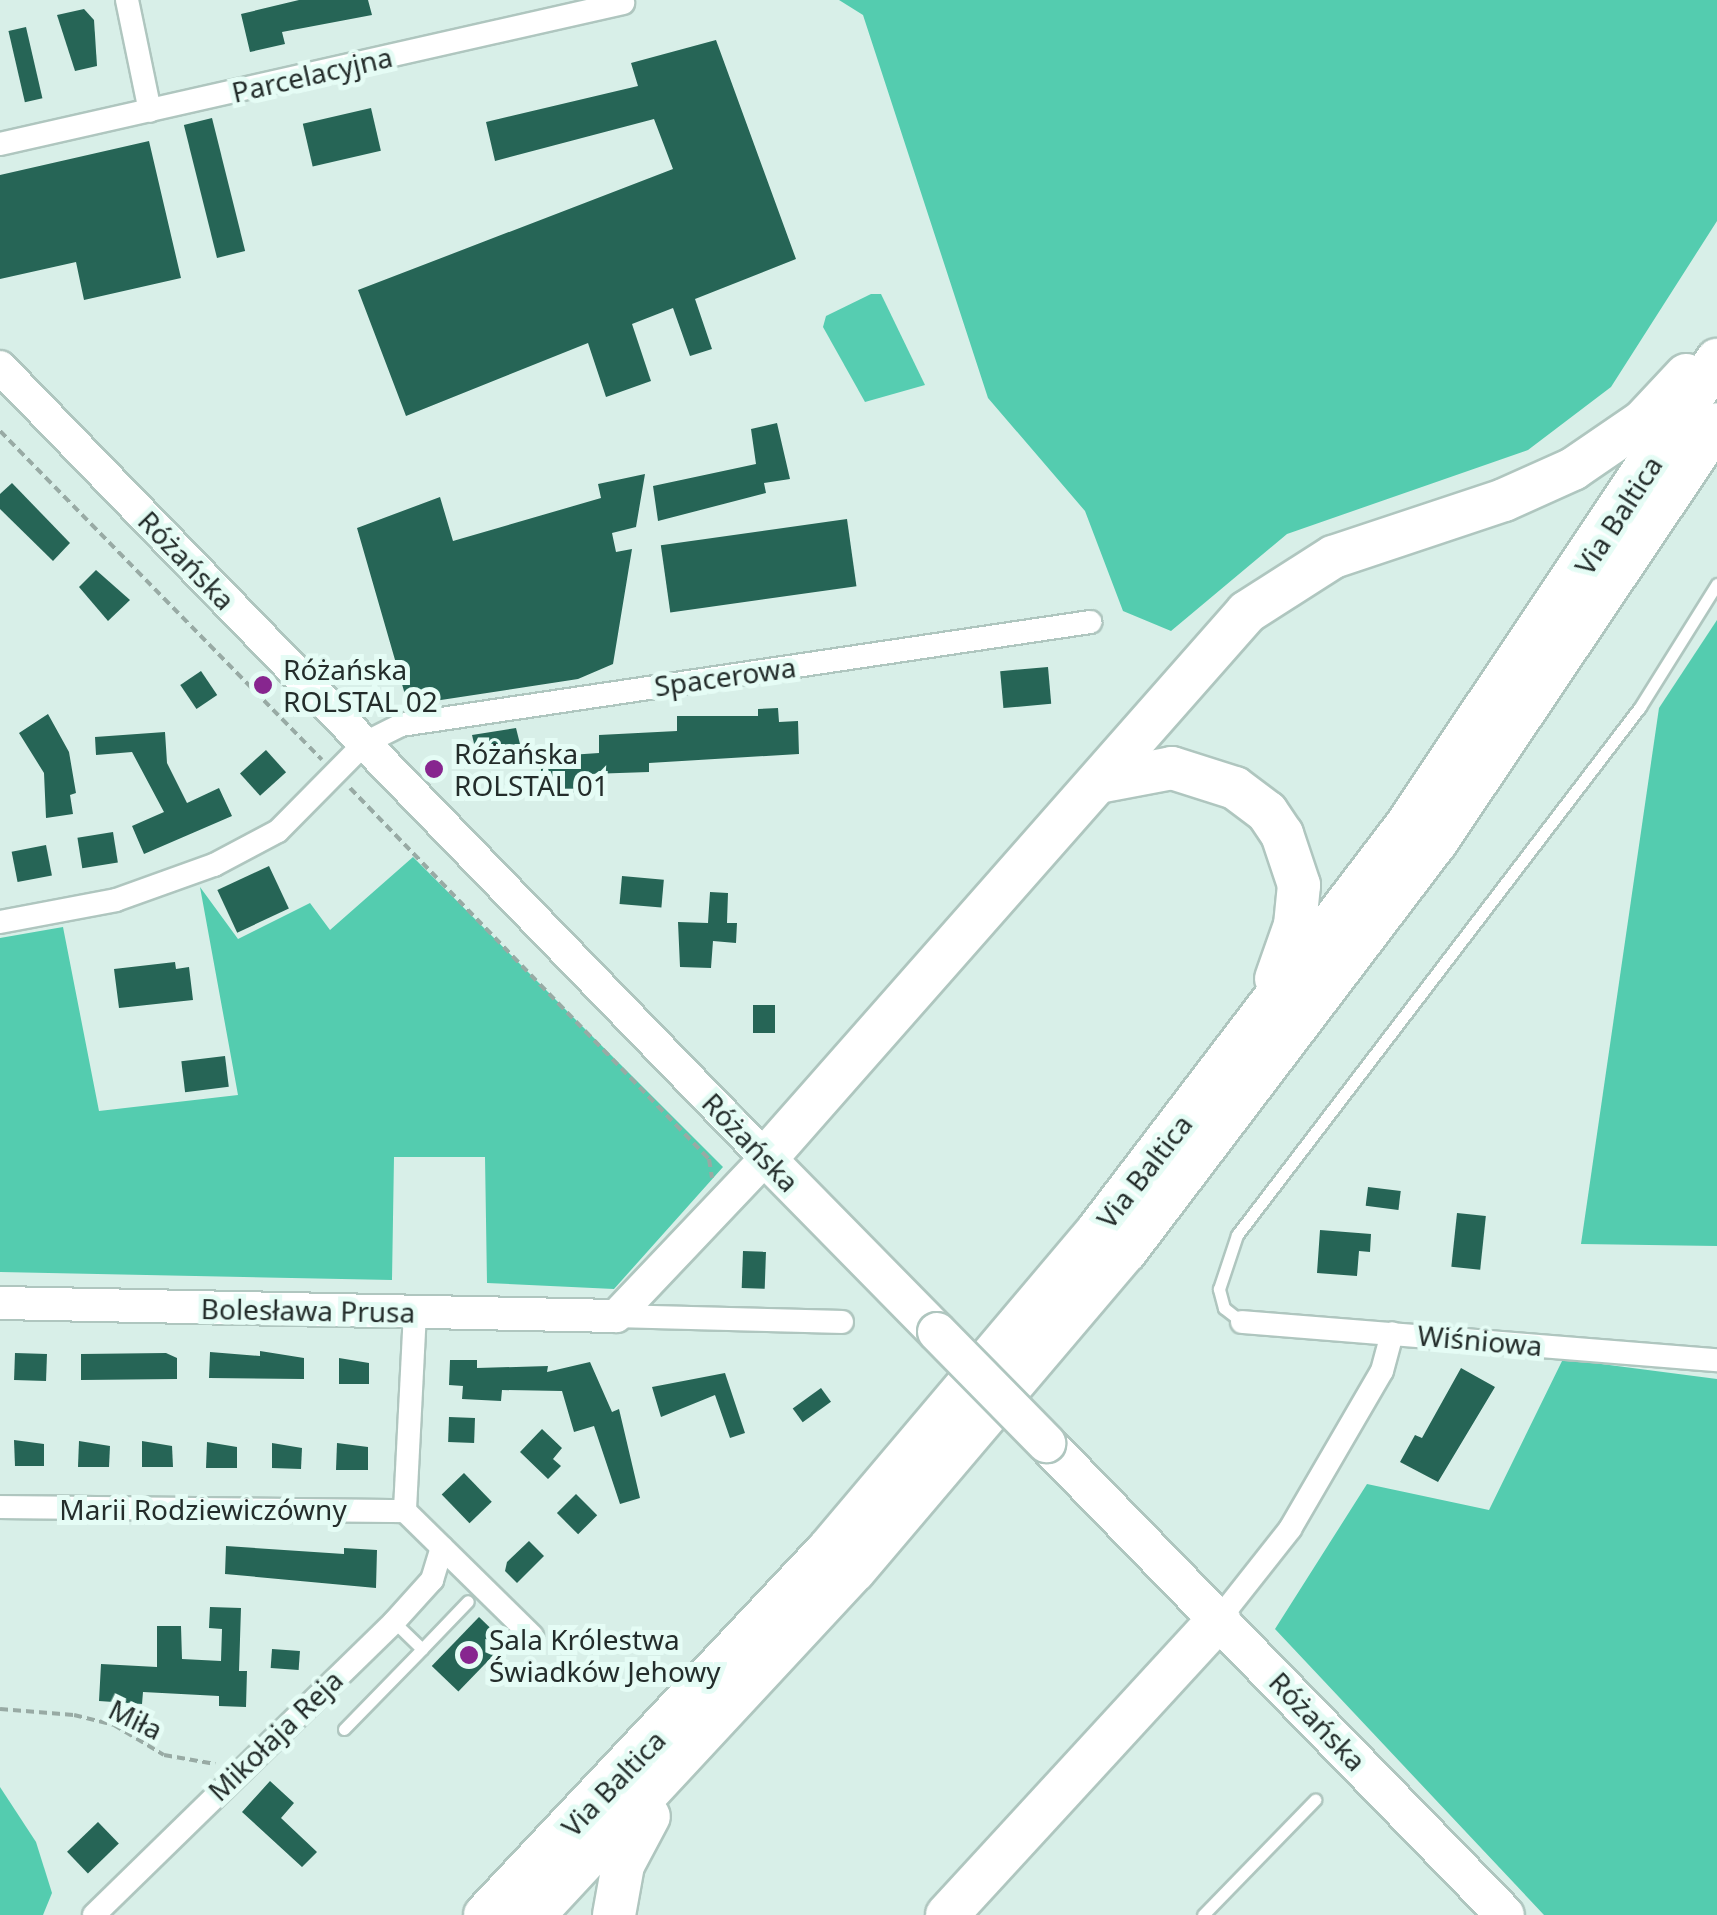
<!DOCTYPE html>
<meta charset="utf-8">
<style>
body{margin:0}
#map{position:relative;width:1717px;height:1915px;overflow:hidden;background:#d8efe8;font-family:"Noto Sans",sans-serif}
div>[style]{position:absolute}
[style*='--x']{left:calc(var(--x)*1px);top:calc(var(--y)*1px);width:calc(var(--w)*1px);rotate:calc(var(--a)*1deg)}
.forest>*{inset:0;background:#54ccaf}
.water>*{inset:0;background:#56cdb1}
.building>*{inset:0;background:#266556;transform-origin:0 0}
.path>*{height:4px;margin-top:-2px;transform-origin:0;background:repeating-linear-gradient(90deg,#98aaa4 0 8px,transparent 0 13px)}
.roads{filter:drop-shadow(2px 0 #afc6bf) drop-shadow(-2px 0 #afc6bf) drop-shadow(0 2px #afc6bf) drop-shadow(0 -2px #afc6bf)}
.lane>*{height:11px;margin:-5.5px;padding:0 5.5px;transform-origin:5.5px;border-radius:5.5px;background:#fff}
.street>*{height:22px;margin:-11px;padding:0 11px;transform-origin:11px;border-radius:11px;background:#fff}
.secondary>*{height:32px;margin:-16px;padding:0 16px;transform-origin:16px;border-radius:16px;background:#fff}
.primary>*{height:38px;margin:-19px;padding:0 19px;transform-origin:19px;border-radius:19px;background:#fff}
.highway>*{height:42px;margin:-21px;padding:0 21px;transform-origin:21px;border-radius:21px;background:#fff}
.bridges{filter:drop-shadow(2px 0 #afc6bf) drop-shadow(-2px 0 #afc6bf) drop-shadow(0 2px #afc6bf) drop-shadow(0 -2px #afc6bf)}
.primary-bridge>*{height:38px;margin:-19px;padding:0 19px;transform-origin:19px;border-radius:19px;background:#fff}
.dots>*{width:28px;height:28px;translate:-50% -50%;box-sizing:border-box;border:5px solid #e5fcf5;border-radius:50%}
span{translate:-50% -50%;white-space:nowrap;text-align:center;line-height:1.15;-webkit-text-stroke:10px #e5fcf5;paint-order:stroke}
.street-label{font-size:28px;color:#242d2b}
.poi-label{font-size:28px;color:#242d2b}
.left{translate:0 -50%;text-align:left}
</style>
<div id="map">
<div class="forest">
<div style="clip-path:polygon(839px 0,1717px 0,1717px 221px,1611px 387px,1528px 450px,1287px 534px,1171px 631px,1123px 611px,1085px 511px,988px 398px,863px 15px)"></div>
<div style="clip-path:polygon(1717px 620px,1717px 1246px,1581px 1244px,1659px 708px)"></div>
<div style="clip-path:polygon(413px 857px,723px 1167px,614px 1289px,487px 1283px,485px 1157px,394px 1157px,392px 1280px,0 1272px,0 938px,63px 927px,99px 1111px,238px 1095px,200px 887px,238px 939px,310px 903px,330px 930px)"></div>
<div style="clip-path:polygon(1563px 1359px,1717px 1379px,1717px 1915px,1544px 1915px,1275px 1629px,1367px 1484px,1489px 1510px)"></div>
<div style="clip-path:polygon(0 1787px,36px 1842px,52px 1893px,43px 1915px,0 1915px)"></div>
</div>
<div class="water">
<div style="clip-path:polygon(871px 294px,881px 294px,925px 385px,865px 402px,823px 327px,826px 316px)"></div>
</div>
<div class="building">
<div style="clip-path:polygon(299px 0,368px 0,372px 15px,282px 32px,285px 44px,250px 52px,241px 14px)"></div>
<div style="clip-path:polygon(84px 9px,94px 20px,97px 66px,75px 71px,57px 15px)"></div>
<div style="left:26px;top:27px;width:73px;height:18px;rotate:77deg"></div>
<div style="clip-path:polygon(716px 40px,796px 259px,695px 299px,712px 349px,690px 356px,673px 308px,632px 324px,651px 381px,606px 397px,588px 343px,406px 416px,358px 290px,673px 169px,654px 119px,495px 161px,486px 122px,638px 86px,631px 63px)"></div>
<div style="left:371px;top:108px;width:44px;height:70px;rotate:77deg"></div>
<div style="left:212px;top:118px;width:137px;height:29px;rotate:76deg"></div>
<div style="clip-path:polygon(149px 141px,181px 278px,84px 300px,76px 262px,0 279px,0 175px)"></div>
<div style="clip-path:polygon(777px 423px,790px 479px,764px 483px,766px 493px,658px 521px,653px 486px,756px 464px,751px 429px)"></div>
<div style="clip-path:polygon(645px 474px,636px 527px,612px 533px,616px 552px,632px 549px,613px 664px,578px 679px,408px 705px,357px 528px,440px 497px,453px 541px,601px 498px,598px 484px)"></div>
<div style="clip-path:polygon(12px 483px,70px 543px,53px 561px,0 509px,0 494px)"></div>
<div style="left:847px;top:519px;width:68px;height:188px;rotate:82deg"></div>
<div style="clip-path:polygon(96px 570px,130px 600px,108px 621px,79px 587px)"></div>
<div style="left:1048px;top:667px;width:37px;height:48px;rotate:85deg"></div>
<div style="left:201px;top:671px;width:29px;height:25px;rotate:56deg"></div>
<div style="clip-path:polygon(778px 708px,779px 722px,798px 721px,799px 754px,649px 763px,649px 772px,590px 774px,592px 791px,543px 795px,540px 757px,599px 753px,599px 735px,677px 731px,677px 716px,758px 716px,758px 709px)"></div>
<div style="clip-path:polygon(48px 714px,69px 752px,76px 793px,70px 795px,73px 814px,46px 818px,44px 773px,19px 733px)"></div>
<div style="clip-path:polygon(516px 728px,520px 744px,477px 756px,472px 735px)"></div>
<div style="clip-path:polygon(165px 732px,167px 763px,187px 803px,219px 788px,232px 816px,144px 854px,132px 826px,164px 812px,132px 752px,96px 755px,95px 737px)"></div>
<div style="left:266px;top:750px;width:30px;height:35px;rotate:48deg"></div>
<div style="left:113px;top:832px;width:31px;height:36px;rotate:81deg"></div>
<div style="left:46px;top:845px;width:31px;height:35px;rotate:79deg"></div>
<div style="left:269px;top:866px;width:47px;height:57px;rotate:65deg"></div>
<div style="left:622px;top:876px;width:42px;height:28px;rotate:5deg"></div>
<div style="clip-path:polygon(710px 892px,728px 893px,727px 923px,737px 923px,736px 943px,713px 941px,711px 968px,680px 967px,678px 922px,708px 923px)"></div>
<div style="clip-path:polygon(175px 962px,176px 969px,189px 967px,193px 1000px,119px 1008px,114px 969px)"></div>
<div style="left:753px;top:1005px;width:22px;height:28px"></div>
<div style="left:225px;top:1056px;width:31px;height:44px;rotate:83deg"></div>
<div style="left:1368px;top:1187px;width:33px;height:19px;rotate:7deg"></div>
<div style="left:1457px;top:1213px;width:29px;height:54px;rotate:6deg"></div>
<div style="clip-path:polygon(1320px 1230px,1371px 1234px,1370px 1252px,1359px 1251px,1357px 1276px,1317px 1273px)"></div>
<div style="left:743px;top:1251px;width:23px;height:37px;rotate:2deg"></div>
<div style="clip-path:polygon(260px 1351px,304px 1358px,304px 1379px,209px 1378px,210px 1352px,260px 1356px)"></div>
<div style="left:15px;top:1353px;width:32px;height:27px;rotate:2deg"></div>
<div style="clip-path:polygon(166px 1353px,177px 1358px,177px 1379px,81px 1380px,81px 1354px)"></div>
<div style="clip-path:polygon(339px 1358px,369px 1363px,369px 1384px,339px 1384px)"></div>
<div style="clip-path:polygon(450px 1360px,477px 1360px,477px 1368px,548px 1366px,547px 1372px,590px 1362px,612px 1412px,619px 1409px,640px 1498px,620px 1504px,594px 1426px,574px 1432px,562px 1391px,502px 1390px,501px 1401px,462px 1399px,463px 1386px,449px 1385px)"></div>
<div style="clip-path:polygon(1461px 1368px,1495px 1387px,1438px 1482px,1400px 1462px,1415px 1435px,1422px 1438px)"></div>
<div style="clip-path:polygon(725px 1373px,745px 1433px,730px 1438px,715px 1395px,661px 1417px,652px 1387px)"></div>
<div style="left:821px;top:1388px;width:17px;height:35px;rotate:54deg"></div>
<div style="left:449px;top:1417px;width:26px;height:25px;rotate:2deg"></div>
<div style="clip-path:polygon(542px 1429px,562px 1448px,553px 1459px,561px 1466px,548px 1479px,520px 1452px)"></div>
<div style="clip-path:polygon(14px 1440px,44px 1444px,44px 1466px,15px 1466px)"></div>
<div style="clip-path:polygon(79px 1441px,110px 1446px,109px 1467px,78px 1467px)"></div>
<div style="clip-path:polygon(142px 1441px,172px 1446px,173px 1467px,142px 1467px)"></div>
<div style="clip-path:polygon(207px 1442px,237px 1447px,237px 1468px,206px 1468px)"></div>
<div style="clip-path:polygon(272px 1443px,302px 1448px,301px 1469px,272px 1468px)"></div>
<div style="clip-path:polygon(337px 1443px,368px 1447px,368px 1470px,336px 1470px)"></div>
<div style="left:464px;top:1473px;width:40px;height:31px;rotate:46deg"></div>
<div style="left:576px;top:1494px;width:30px;height:27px;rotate:45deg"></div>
<div style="clip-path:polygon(529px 1541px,544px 1556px,517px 1583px,505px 1571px,507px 1562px)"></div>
<div style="clip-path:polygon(226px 1546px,344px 1554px,344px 1548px,377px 1550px,376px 1588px,225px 1574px)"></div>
<div style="clip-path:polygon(210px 1607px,241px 1608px,239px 1671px,247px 1671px,246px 1707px,219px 1706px,219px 1696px,143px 1692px,142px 1704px,99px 1701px,101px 1664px,157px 1667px,157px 1626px,181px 1626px,182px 1659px,221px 1661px,222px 1629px,209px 1628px)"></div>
<div style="left:479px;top:1617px;width:37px;height:68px;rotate:44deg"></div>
<div style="left:272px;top:1649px;width:28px;height:19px;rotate:4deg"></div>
<div style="clip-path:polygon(270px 1781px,294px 1803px,281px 1818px,317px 1852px,302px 1867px,242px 1812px)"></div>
<div style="left:98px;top:1822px;width:30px;height:43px;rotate:46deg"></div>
</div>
<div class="path">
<div style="--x:0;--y:431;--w:460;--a:45.6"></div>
<div style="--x:350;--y:788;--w:516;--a:45.94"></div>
<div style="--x:709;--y:1159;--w:19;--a:81"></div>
<div style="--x:0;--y:1709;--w:74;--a:4.6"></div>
<div style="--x:74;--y:1715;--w:41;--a:14"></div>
<div style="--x:114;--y:1725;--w:58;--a:31"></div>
<div style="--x:164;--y:1755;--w:52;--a:10"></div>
</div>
<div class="roads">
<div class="lane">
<div style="--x:1242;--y:1322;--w:23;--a:-142"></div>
<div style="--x:1224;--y:1308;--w:20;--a:-105"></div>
<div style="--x:1219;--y:1289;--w:57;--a:-71.6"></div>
<div style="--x:1237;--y:1235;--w:664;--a:-52.65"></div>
<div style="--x:1640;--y:707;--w:145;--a:-58"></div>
<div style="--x:422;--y:1649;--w:66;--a:-46.2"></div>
<div style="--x:344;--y:1729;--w:112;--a:-45.7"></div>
<div style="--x:422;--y:1649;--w:39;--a:-136"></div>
<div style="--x:1203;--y:1915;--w:161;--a:-45.8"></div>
</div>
<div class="street">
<div style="--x:127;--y:0;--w:113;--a:78.3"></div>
<div style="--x:0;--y:144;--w:639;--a:-12.75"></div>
<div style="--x:0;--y:922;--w:118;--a:-10.7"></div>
<div style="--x:116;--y:900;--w:104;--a:-19.7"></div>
<div style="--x:214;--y:865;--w:72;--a:-28"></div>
<div style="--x:278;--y:831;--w:124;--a:-45.3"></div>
<div style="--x:365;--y:743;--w:40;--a:-26.6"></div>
<div style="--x:401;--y:725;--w:697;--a:-8.5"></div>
<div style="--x:415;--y:1312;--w:199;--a:92.9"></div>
<div style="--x:405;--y:1511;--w:178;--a:44.5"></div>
<div style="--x:616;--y:1316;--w:226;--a:1.5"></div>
<div style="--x:1242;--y:1322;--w:477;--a:4.6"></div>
<div style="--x:0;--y:1507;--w:405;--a:0.6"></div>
<div style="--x:1219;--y:1619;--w:115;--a:-51.7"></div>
<div style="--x:1290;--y:1529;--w:183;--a:-59.8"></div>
<div style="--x:1382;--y:1371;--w:39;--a:-75"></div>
<div style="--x:94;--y:1915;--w:419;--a:-44.3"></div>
<div style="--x:394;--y:1622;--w:57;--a:-47.9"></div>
<div style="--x:432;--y:1580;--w:34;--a:-73"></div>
</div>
<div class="secondary">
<div style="--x:0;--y:367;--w:1101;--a:45.92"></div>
<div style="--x:766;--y:1158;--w:218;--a:133.5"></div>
<div style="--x:616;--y:1316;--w:616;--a:-178.79"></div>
</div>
<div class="primary">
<div style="--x:766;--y:1158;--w:244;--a:45.5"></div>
<div style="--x:1046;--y:1443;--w:658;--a:45.8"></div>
</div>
<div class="highway">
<div style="--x:1099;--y:782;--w:74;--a:-10.9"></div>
<div style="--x:1172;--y:768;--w:66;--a:17.6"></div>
<div style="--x:1235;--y:788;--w:40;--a:37"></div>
<div style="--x:1267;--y:812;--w:27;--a:56"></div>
<div style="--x:1282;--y:834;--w:54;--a:71.6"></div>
<div style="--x:1299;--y:885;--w:40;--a:95.7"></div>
<div style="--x:1295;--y:925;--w:57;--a:109.4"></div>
<div style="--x:766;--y:1158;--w:728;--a:-48.62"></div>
<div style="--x:1247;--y:612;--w:102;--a:-32.6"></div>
<div style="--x:1333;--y:557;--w:180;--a:-18.4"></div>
<div style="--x:1504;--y:500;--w:76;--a:-24.2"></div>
<div style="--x:1573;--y:469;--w:85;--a:-34.4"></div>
<div style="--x:1643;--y:421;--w:63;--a:-46.9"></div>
<div style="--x:485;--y:1915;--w:499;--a:-46.8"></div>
<div style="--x:827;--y:1551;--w:420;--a:-49.8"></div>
<div style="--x:1098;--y:1230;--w:512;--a:-52.7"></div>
<div style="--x:1408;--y:823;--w:557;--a:-56.28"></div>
<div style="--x:534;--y:1915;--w:471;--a:-47.1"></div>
<div style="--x:855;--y:1570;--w:419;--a:-49.7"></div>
<div style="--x:1126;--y:1251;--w:515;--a:-52.82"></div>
<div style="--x:1437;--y:841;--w:502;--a:-56.12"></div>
<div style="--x:614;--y:1915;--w:51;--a:-79.8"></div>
<div style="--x:623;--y:1865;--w:55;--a:-62"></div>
<div style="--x:947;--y:1915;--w:402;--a:-47.4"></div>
</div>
</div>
<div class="bridges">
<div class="primary-bridge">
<div style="--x:937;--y:1332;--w:156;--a:45.5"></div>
</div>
</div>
<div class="dots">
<div style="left:263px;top:685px;background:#87268f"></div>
<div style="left:434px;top:769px;background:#87268f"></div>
<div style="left:469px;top:1655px;background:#87268f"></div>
</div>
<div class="street-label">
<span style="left:312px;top:74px;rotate:-13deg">Parcelacyjna</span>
<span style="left:1618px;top:515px;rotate:-57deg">Via Baltica</span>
<span style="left:187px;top:560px;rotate:46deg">Różańska</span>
<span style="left:725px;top:676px;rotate:-8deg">Spacerowa</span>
<span style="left:751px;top:1142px;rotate:46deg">Różańska</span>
<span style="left:1144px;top:1171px;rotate:-52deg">Via Baltica</span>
<span style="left:308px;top:1310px;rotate:1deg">Bolesława Prusa</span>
<span style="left:1480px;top:1340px;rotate:5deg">Wiśniowa</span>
<span style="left:203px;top:1509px">Marii Rodziewiczówny</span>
<span style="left:136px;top:1719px;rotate:26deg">Miła</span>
<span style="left:1318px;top:1721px;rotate:46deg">Różańska</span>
<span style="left:275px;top:1735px;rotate:-44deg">Mikołaja Reja</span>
<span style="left:613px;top:1783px;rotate:-46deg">Via Baltica</span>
</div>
<div class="poi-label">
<span class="left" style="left:283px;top:685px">Różańska<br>ROLSTAL 02</span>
<span class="left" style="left:454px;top:769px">Różańska<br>ROLSTAL 01</span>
<span class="left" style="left:489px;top:1655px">Sala Królestwa<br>Świadków Jehowy</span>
</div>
</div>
